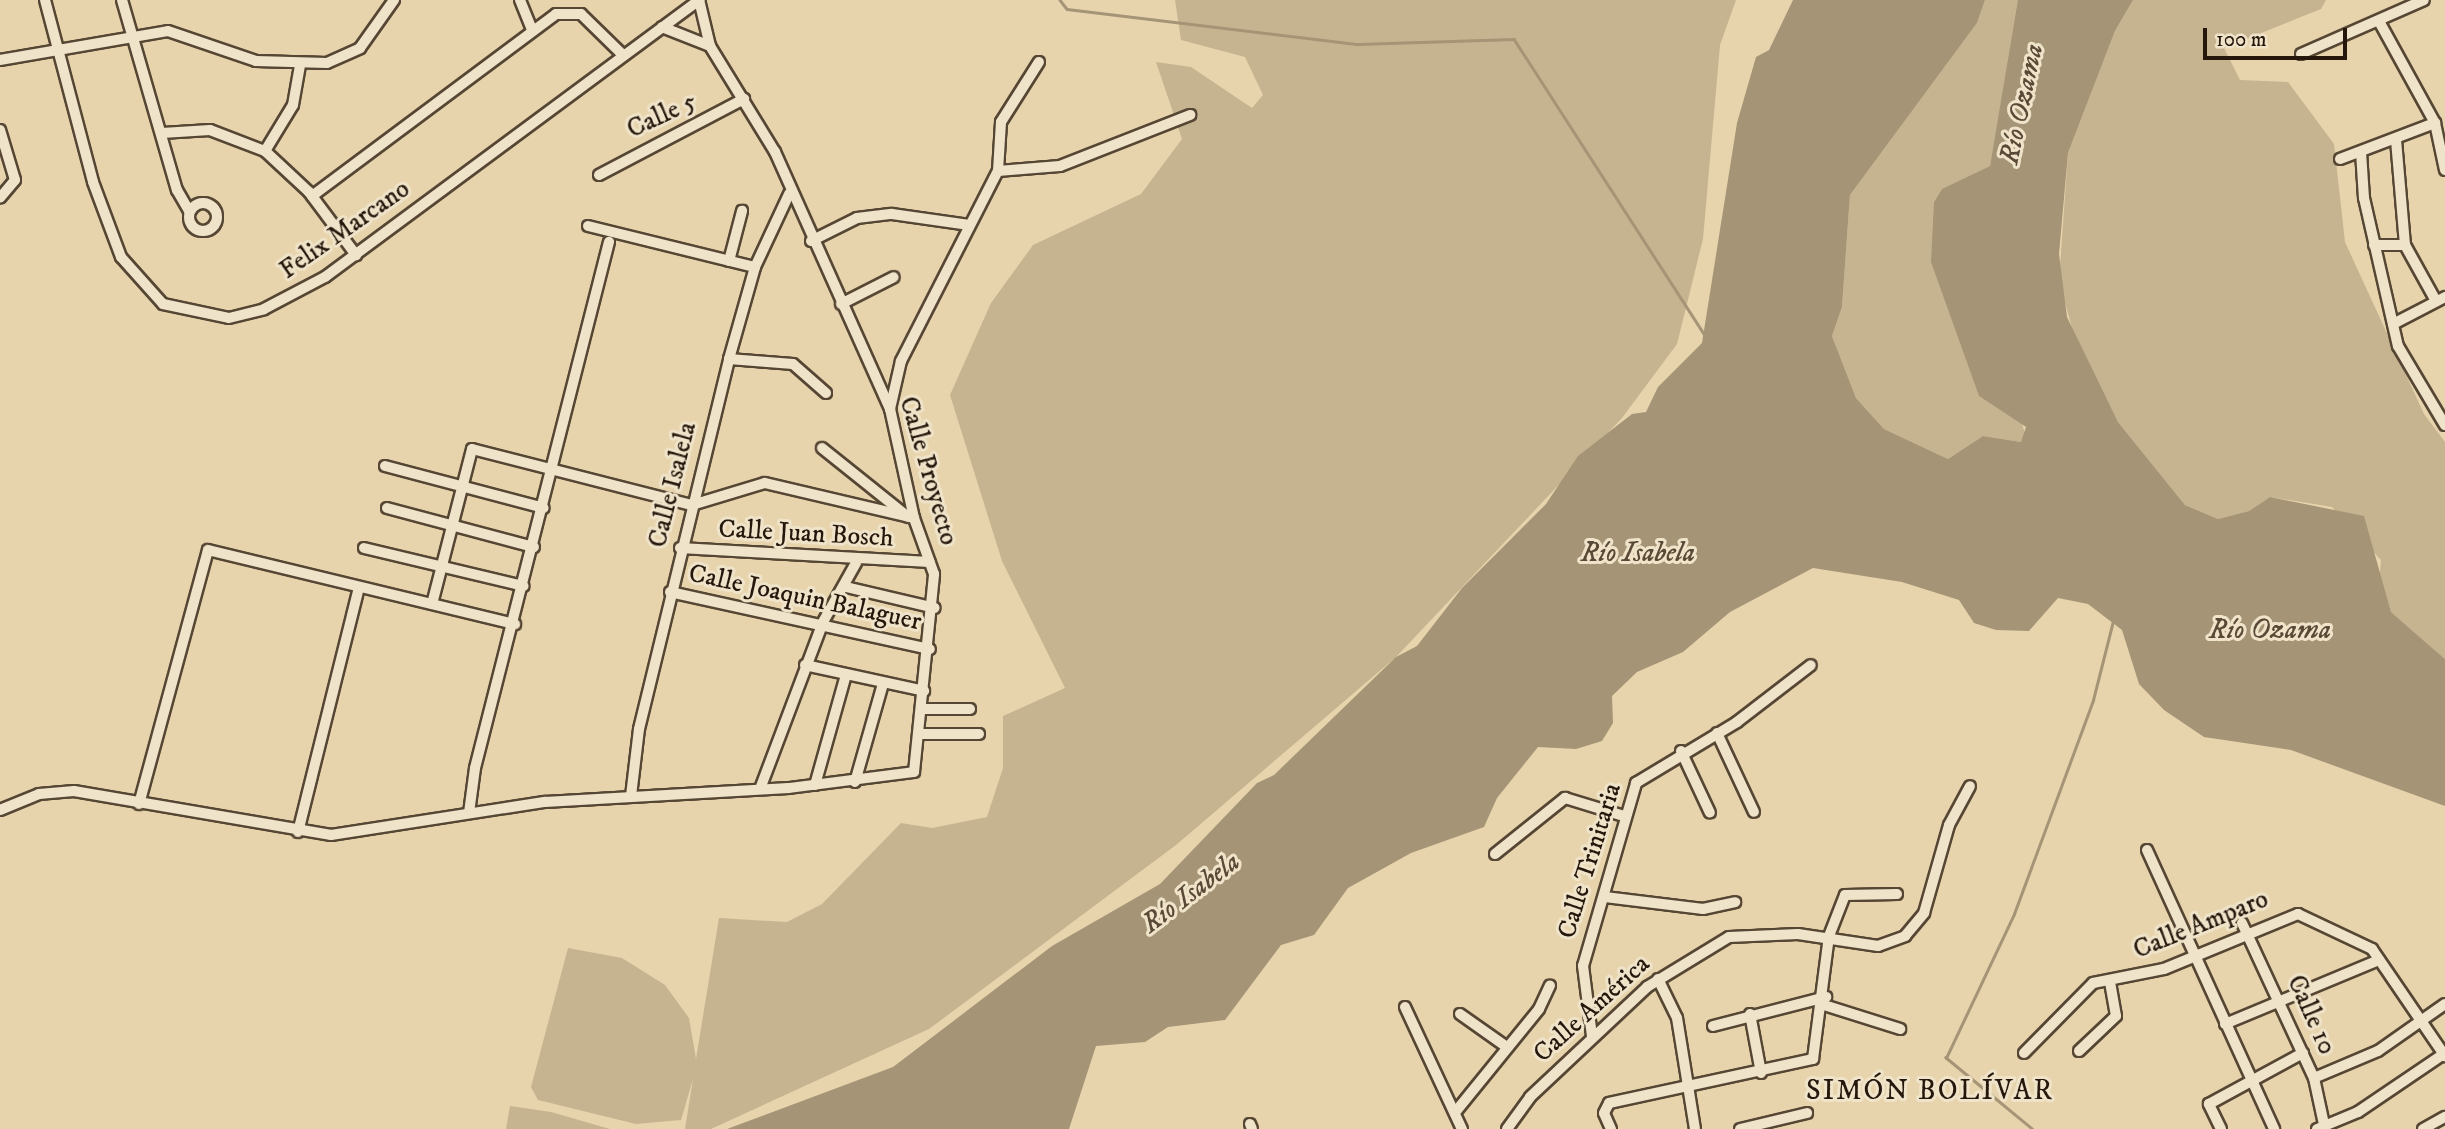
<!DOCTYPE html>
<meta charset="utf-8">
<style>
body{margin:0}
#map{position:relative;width:2445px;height:1129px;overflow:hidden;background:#e7d4ac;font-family:"IM FELL DW Pica",serif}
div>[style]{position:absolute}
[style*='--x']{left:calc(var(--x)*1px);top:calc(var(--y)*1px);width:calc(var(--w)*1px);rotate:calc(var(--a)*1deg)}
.green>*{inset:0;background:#c6b491}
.water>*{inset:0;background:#a59476}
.stream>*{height:2.5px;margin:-1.25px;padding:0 1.25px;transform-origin:1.25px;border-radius:1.25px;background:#a59476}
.roads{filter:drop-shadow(2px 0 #564634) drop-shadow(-2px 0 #564634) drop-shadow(0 2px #564634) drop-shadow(0 -2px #564634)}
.street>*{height:10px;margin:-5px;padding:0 5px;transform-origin:5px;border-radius:5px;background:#efe3c9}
.street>.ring{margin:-5px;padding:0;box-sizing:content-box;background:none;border:10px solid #efe3c9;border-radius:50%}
span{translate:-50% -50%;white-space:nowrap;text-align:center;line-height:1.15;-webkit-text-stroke:6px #efe3c9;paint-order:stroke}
.street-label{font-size:26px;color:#26170c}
.water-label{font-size:28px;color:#594936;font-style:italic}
.neighbourhood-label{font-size:28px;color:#26170c;letter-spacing:2px}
.scale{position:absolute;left:2203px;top:28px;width:144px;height:32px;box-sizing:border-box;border:4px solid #26170c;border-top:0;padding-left:9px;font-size:21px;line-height:24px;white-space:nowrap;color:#26170c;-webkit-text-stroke:5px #efe3c9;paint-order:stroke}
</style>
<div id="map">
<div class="green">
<div style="clip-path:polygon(1175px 0,1736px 0,1720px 45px,1703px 239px,1677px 344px,1622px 418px,1396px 657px,1176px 845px,929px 1029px,711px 1129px,685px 1129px,693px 1079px,681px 1120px,636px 1124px,538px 1100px,531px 1087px,568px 948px,622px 958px,665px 985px,689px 1018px,696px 1059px,719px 918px,787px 922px,822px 904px,901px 823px,932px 828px,987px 817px,1003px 768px,1003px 716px,1065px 688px,1002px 561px,950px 395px,991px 303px,1033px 245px,1141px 194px,1182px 139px,1156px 62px,1191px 67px,1252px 108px,1263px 95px,1245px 57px,1181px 40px)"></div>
<div style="clip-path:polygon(1985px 0,2018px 0,2019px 10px,1990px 166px,1942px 190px,1934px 202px,1979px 396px,2020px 418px,2026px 436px,2021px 442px,1983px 436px,1948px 459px,1884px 429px,1856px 398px,1832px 336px,1842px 307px,1850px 195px,1977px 23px)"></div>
<div style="clip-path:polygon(2133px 0,2326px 0,2321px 9px,2224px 48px,2240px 80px,2288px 82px,2334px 144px,2345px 242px,2424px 414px,2445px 442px,2445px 659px,2391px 612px,2379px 585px,2381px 560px,2332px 507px,2270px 497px,2249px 511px,2218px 519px,2185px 505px,2118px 422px,2074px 335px,2059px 281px,2068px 153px,2115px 31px)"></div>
<div style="clip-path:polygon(510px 1106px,551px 1112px,610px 1129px,506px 1129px)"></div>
</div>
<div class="water">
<div style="clip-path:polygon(1793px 0,1985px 0,1977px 23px,1850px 195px,1842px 307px,1832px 336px,1856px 398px,1884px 429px,1948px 459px,1983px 436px,2021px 442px,2026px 427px,1979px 396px,1931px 262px,1934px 202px,1942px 189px,1990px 166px,2018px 0,2133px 0,2115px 31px,2068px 153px,2059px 254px,2067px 317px,2118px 422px,2185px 505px,2218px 519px,2249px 511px,2270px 497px,2364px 516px,2391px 612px,2445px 659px,2445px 806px,2291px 750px,2204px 737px,2164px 710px,2139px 684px,2122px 630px,2088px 604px,2058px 598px,2029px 631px,1996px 630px,1974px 623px,1959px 600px,1902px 582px,1813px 568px,1730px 612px,1683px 652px,1637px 672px,1612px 696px,1613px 723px,1602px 741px,1576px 749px,1538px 747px,1497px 798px,1484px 827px,1411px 853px,1348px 888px,1314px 935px,1281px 945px,1225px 1020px,1168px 1027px,1145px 1042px,1096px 1046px,1069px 1129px,727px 1129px,893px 1067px,1052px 946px,1160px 884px,1257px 783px,1274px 775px,1396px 657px,1417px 646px,1462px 588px,1546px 504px,1578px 456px,1632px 414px,1646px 412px,1658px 387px,1702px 343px,1737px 123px,1756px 57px,1769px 50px)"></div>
</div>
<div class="stream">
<div style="--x:1060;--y:0;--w:11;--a:52"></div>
<div style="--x:1067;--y:9;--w:293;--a:6.9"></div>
<div style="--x:1358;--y:44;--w:156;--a:-1.8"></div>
<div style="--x:1514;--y:39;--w:352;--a:57.2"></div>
<div style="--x:2032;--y:1129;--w:112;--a:-140.5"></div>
<div style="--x:1946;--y:1058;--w:159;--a:-64.7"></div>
<div style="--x:2014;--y:914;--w:228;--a:-69.7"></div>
<div style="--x:2093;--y:700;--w:81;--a:-75.8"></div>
</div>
<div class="roads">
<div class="street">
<div style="--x:45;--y:0;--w:188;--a:75.2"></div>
<div style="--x:93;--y:182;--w:80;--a:69.5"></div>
<div style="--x:121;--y:257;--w:63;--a:48.2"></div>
<div style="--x:163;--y:304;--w:67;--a:12"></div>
<div style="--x:229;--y:318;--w:36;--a:-14"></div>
<div style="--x:264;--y:309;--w:69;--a:-27.7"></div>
<div style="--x:325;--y:277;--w:466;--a:-36.5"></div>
<div style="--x:122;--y:0;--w:198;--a:73.9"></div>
<div style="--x:177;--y:190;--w:24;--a:60"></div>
<div style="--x:520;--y:0;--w:32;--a:68"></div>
<div style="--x:2380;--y:23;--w:114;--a:61.2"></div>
<div style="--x:2435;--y:123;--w:48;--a:78"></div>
<div style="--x:662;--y:27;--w:52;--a:21.6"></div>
<div style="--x:2301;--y:54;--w:134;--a:-23.7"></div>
<div style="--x:0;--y:60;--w:170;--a:-9.8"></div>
<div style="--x:168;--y:31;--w:93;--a:18.8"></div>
<div style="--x:256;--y:61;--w:71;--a:1.6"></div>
<div style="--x:327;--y:63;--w:36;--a:-24"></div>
<div style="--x:360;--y:48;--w:59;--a:-54.7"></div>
<div style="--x:0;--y:130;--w:52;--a:73.3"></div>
<div style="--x:15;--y:180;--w:23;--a:130"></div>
<div style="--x:162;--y:133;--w:48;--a:-3.6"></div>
<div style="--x:210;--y:130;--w:59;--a:20.9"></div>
<div style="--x:265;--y:151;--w:60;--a:43"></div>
<div style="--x:309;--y:192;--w:79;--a:53.3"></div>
<div style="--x:2396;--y:140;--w:105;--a:85.1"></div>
<div style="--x:265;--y:151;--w:54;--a:-58.7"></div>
<div style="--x:293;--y:105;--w:39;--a:-80"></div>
<div style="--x:2361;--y:152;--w:46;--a:86.3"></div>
<div style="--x:2364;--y:198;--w:152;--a:77.1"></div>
<div style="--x:2398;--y:346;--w:92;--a:59.3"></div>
<div style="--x:2340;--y:159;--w:102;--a:-20.8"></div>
<div style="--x:998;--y:171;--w:62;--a:-4.6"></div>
<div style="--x:1060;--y:166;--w:140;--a:-21.4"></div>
<div style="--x:998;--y:171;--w:49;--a:-86.5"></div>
<div style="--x:1001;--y:122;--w:71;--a:-57.7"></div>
<div style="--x:599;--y:175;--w:164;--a:-27.7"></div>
<div style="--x:312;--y:196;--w:304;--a:-36.7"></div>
<div style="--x:556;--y:14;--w:25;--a:0"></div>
<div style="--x:581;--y:14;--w:57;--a:44.3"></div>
<div class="ring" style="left:189px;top:203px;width:18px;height:18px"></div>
<div style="--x:588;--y:226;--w:172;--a:13.8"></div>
<div style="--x:811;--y:241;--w:51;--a:-26.6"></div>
<div style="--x:857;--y:218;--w:35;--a:-7"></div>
<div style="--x:892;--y:214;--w:78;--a:8.1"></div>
<div style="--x:2374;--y:245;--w:31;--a:0"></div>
<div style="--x:2405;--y:245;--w:64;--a:61"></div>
<div style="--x:729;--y:261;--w:52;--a:-75.4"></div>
<div style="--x:841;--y:304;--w:59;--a:-27"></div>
<div style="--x:2393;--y:324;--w:59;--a:-27.4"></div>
<div style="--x:729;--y:359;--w:64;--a:4.5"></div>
<div style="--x:793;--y:364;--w:44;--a:41.3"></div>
<div style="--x:890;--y:409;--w:49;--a:-77.1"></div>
<div style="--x:901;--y:361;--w:213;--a:-63"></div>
<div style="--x:822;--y:448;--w:110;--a:38.7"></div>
<div style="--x:385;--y:466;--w:164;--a:14.8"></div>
<div style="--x:387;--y:508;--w:152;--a:14.9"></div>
<div style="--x:364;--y:548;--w:164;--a:13.4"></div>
<div style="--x:680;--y:548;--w:250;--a:3.2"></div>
<div style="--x:846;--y:587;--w:91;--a:13.3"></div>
<div style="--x:670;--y:592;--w:266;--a:12.4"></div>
<div style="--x:432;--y:604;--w:160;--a:-75.5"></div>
<div style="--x:472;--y:449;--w:227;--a:14.3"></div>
<div style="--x:692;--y:505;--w:76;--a:-16.8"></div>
<div style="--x:765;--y:483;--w:153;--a:13.2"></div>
<div style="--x:805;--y:665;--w:122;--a:12.3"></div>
<div style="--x:922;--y:709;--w:48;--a:0"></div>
<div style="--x:1717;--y:733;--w:87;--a:64.9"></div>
<div style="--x:920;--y:734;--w:59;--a:0"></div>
<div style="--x:1681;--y:751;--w:68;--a:64.9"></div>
<div style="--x:855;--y:782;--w:102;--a:-74.1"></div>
<div style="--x:815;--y:785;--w:114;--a:-74.3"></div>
<div style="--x:760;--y:789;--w:178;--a:-69.3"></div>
<div style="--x:823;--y:622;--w:68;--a:-60.8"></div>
<div style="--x:631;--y:796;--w:67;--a:-83.2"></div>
<div style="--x:639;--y:729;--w:381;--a:-76.3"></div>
<div style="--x:729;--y:359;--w:96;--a:-74.2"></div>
<div style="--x:755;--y:267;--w:81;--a:-65"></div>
<div style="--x:139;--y:804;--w:263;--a:-74.8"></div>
<div style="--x:208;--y:550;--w:316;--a:13.6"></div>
<div style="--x:0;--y:810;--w:42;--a:-22.3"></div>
<div style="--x:39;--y:794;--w:35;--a:-5"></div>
<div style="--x:74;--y:791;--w:261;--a:9.7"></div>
<div style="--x:331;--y:835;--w:217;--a:-8.8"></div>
<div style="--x:545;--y:802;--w:244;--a:-3.3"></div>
<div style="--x:789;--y:788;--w:126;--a:-7.3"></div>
<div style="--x:914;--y:772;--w:199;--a:-84.2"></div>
<div style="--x:934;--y:574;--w:59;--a:-109.7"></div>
<div style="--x:914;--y:518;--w:112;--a:-102.4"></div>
<div style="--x:890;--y:409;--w:282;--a:-114.1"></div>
<div style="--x:775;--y:152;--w:124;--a:-121.5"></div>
<div style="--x:710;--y:46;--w:47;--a:-103.4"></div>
<div style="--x:469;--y:813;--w:45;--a:-82.4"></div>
<div style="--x:475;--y:768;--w:543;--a:-75.71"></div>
<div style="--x:298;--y:832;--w:252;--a:-76"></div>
<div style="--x:2147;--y:850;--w:307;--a:65.5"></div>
<div style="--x:1495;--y:854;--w:90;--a:-38.7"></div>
<div style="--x:1565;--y:798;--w:62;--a:17"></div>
<div style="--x:1605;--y:897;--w:99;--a:7"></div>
<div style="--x:1703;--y:909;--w:33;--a:-12"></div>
<div style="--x:2242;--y:923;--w:171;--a:65.1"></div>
<div style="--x:2314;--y:1078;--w:52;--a:77.8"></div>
<div style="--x:1658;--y:979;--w:43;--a:64"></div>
<div style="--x:1677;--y:1018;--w:112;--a:80.8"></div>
<div style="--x:1824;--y:1005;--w:80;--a:17.5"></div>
<div style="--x:1405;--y:1007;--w:135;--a:65"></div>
<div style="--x:1460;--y:1014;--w:54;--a:35.2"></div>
<div style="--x:1750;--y:1014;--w:60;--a:79.4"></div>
<div style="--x:2225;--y:1024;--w:167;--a:-22.6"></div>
<div style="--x:1713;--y:1026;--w:117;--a:-14.4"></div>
<div style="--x:1592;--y:1036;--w:71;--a:-97.3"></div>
<div style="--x:1583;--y:966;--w:191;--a:-73.8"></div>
<div style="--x:1636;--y:783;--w:118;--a:-31.1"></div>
<div style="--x:1737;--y:722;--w:93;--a:-37.6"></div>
<div style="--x:2079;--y:1051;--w:51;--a:-43.4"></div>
<div style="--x:2116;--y:1016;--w:35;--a:-100"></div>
<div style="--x:2024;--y:1053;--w:98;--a:-45.4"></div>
<div style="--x:2093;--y:983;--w:72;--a:-11.2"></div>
<div style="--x:2164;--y:969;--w:145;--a:-22.3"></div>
<div style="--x:2298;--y:914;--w:82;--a:25.3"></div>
<div style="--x:2372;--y:949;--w:130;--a:55.7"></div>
<div style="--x:2314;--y:1078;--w:69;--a:-22.9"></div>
<div style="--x:2378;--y:1051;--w:82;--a:-35"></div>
<div style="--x:1457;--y:1110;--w:130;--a:-50.9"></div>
<div style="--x:1539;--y:1009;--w:26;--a:-65"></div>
<div style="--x:1250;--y:1124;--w:5;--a:68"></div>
<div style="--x:1507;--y:1129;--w:39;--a:-54"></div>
<div style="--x:1530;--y:1097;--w:161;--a:-43.2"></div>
<div style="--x:1647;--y:987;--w:96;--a:-31.4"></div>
<div style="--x:1729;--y:937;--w:69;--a:-2.5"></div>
<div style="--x:1798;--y:934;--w:81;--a:8.5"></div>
<div style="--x:1878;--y:946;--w:29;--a:-20"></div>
<div style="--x:1905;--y:936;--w:30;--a:-50"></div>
<div style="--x:1924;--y:913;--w:91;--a:-74.1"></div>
<div style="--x:1949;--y:825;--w:44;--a:-61.7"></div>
<div style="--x:1611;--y:1129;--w:17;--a:-114"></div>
<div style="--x:1604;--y:1113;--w:11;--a:-63"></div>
<div style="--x:1609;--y:1103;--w:209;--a:-12.2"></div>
<div style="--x:1813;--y:1059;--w:124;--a:-82.6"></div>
<div style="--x:1829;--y:936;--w:44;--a:-68.7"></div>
<div style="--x:1845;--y:895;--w:52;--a:-1.1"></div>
<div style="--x:1740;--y:1129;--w:69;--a:-13.4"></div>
<div style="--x:2221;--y:1129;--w:28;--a:-116"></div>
<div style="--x:2209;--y:1104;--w:107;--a:-28.5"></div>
<div style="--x:2317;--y:1129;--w:44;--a:-22.5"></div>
<div style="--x:2358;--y:1112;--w:105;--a:-34.1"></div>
<div style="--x:2423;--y:1129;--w:25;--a:-29"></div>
</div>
</div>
<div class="street-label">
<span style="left:662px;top:116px;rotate:-25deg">Calle 5</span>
<span style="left:345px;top:230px;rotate:-35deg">Felix Marcano</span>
<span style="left:928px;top:471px;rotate:74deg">Calle Proyecto</span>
<span style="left:673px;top:485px;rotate:-76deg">Calle Isalela</span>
<span style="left:806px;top:534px;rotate:3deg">Calle Juan Bosch</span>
<span style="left:805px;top:598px;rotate:12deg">Calle Joaquin Balaguer</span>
<span style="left:1590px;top:861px;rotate:-73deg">Calle Trinitaria</span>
<span style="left:2201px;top:925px;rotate:-22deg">Calle Amparo</span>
<span style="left:1592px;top:1009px;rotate:-42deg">Calle América</span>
<span style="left:2311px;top:1015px;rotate:66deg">Calle 10</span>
</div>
<div class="water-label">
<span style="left:2022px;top:104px;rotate:-78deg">Río Ozama</span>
<span style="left:1638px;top:553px">Río Isabela</span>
<span style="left:2270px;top:630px">Río Ozama</span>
<span style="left:1191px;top:893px;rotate:-37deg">Río Isabela</span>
</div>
<div class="neighbourhood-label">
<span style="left:1930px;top:1091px">SIMÓN BOLÍVAR</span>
</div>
<div class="scale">100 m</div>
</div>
